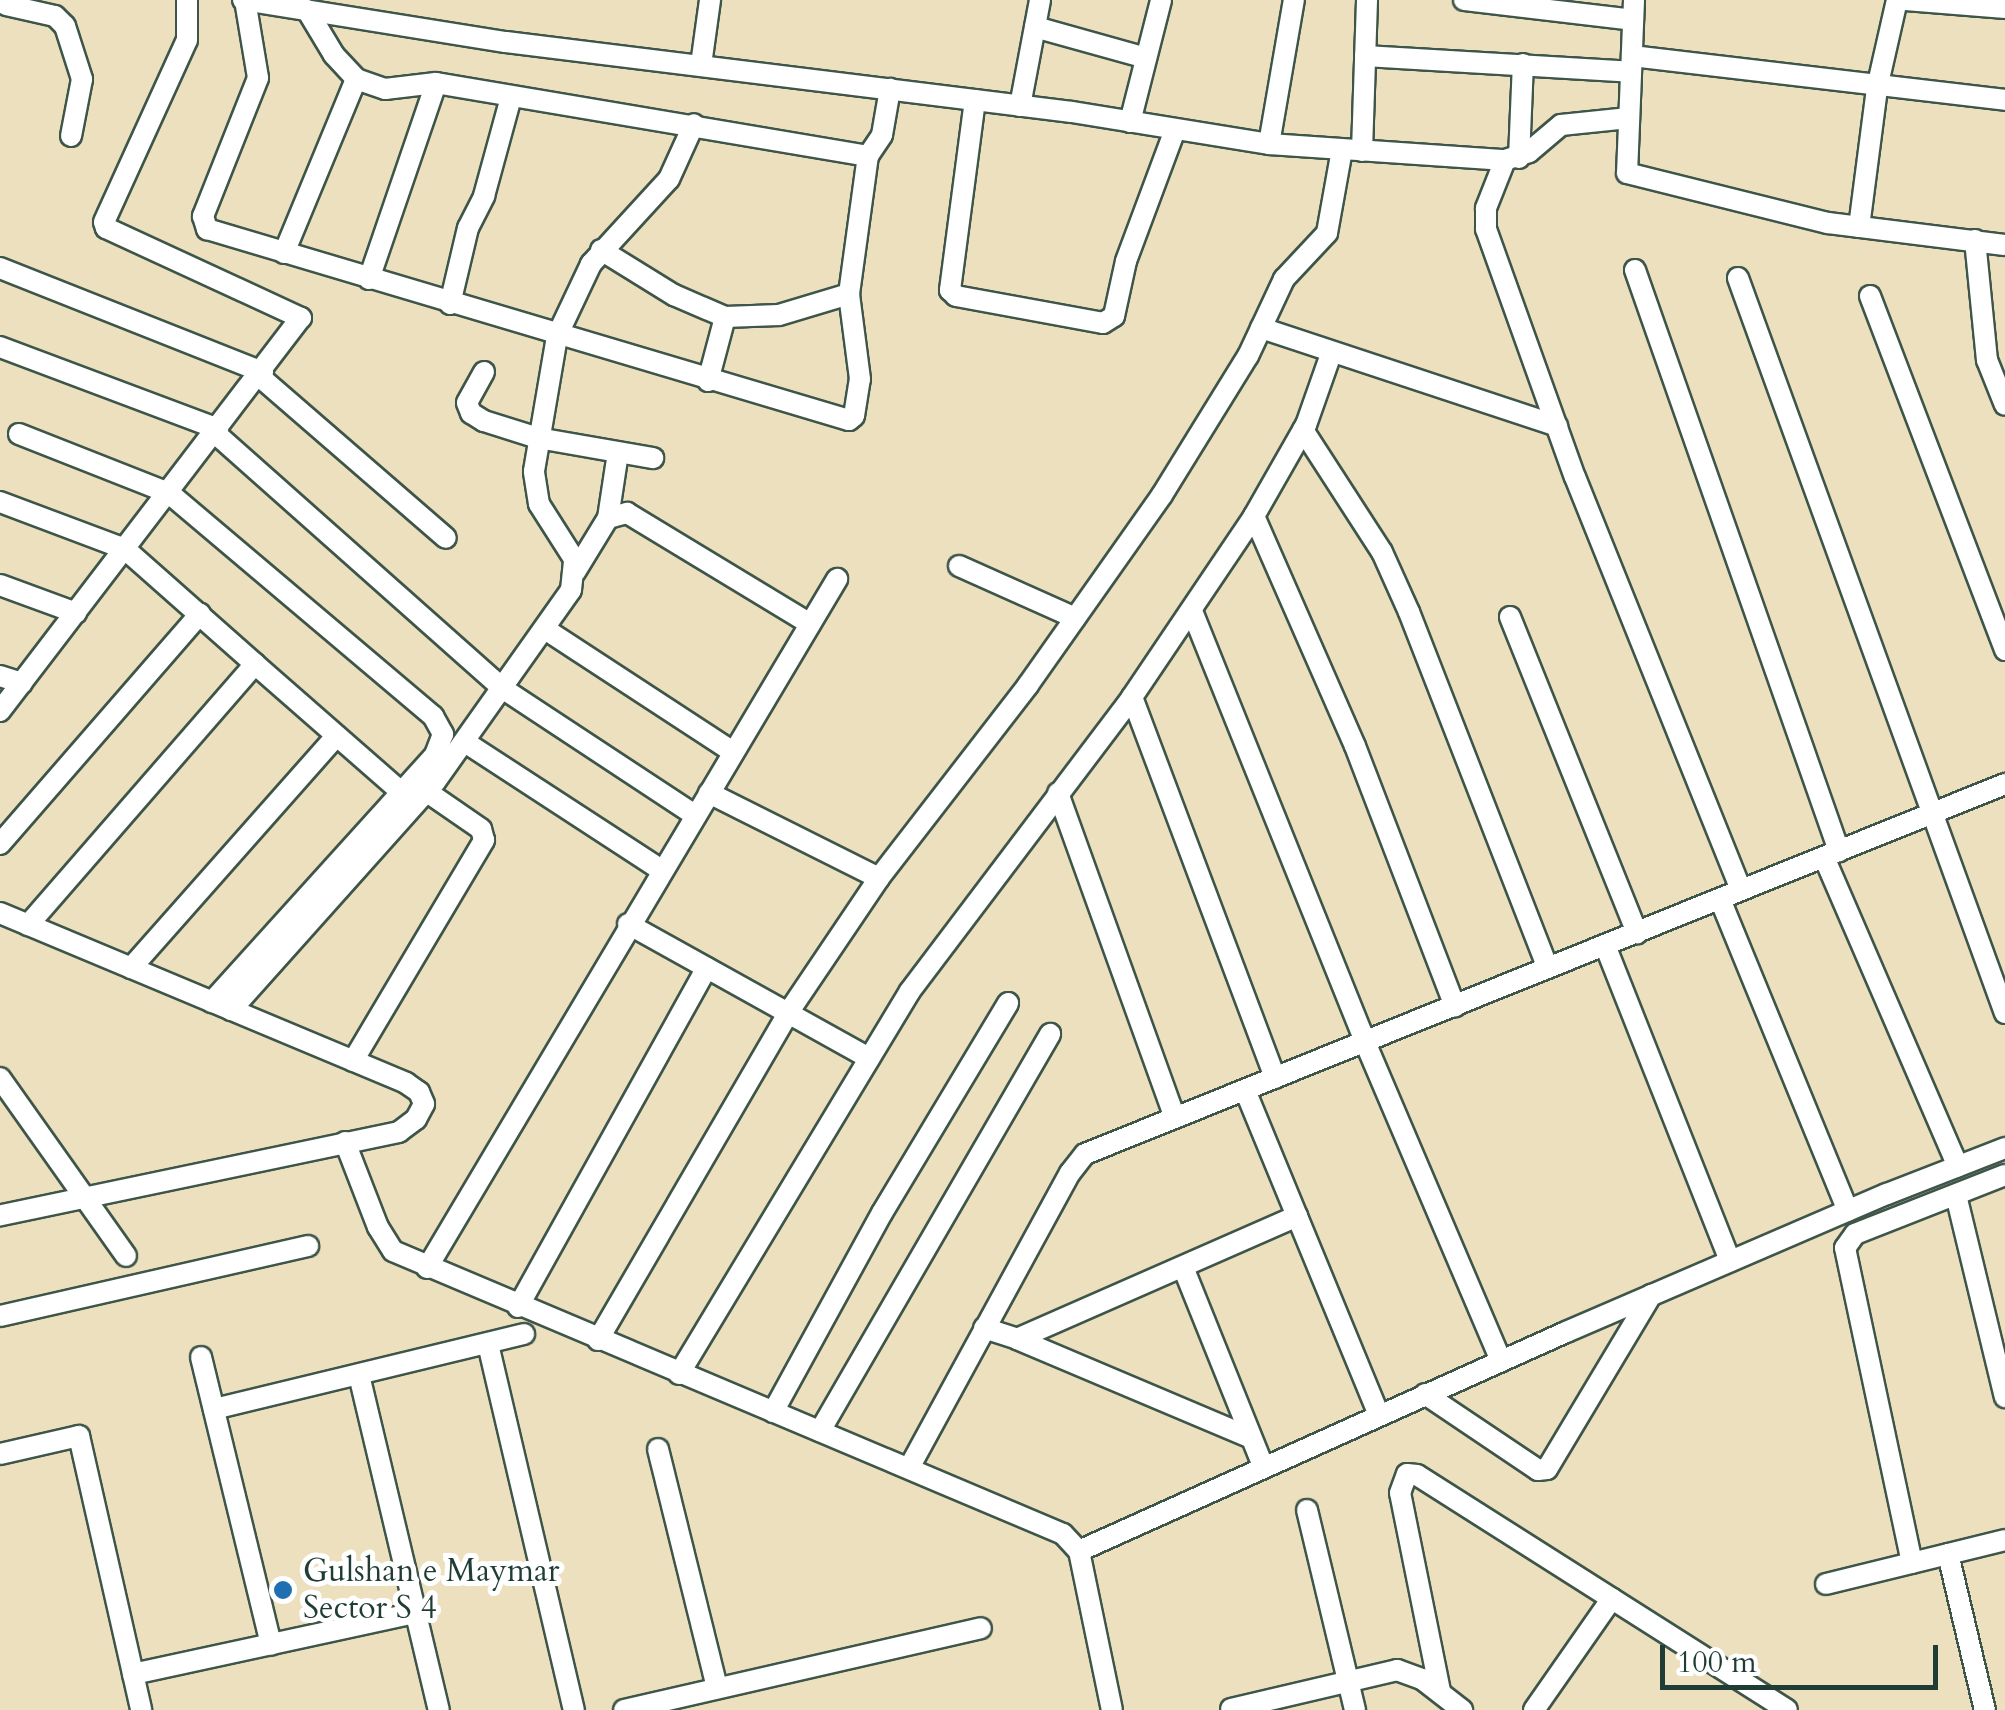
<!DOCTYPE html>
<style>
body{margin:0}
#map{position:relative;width:2005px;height:1710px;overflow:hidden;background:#ede0be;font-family:Cardo,serif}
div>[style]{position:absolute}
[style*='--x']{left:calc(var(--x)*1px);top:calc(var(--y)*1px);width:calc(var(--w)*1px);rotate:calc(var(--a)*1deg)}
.roads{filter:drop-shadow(2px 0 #3e5549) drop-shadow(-2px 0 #3e5549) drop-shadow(0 2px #3e5549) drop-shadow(0 -2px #3e5549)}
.minor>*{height:20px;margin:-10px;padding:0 10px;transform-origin:10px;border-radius:10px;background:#fff}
.dots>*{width:28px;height:28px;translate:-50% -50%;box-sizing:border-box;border:5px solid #fff;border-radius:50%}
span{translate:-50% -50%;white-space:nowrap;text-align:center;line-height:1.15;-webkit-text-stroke:10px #fff;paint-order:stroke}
.poi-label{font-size:32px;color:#1f3d34}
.left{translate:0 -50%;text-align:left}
.scale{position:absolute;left:1660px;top:1645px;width:278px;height:45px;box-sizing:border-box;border:5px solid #1f3d34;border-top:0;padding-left:12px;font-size:30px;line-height:35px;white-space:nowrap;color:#1f3d34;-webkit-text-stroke:8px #fff;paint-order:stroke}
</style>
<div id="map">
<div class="roads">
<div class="minor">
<div style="--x:243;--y:0;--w:266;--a:9.1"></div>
<div style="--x:506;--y:42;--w:570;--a:7.05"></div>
<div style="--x:1072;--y:112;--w:200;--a:9.2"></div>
<div style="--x:1269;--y:144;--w:237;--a:3.9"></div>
<div style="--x:1505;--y:160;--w:25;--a:-18"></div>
<div style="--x:1529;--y:152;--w:42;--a:-40.2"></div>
<div style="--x:1561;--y:125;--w:68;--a:-5.9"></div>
<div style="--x:245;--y:0;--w:79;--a:80.5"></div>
<div style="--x:258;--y:78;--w:149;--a:111.7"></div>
<div style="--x:203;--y:216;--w:14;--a:73"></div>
<div style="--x:207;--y:229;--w:670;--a:16.57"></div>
<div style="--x:849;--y:420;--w:6;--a:-39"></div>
<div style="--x:854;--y:416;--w:37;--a:-81"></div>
<div style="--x:860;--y:379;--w:86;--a:-97.4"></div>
<div style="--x:849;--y:294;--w:139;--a:-82.2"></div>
<div style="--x:868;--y:156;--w:25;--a:-56"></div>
<div style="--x:882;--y:135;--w:47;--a:-80.1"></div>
<div style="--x:1464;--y:0;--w:170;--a:6.7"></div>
<div style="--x:1634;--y:0;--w:173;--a:92.3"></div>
<div style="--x:1627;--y:173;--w:207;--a:14"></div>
<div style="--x:1828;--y:223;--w:178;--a:7.1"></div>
<div style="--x:1906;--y:0;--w:99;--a:4.6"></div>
<div style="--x:6;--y:5;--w:50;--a:12.7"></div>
<div style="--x:55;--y:16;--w:14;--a:45"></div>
<div style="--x:65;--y:26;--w:56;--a:72.2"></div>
<div style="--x:82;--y:79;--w:58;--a:100.9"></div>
<div style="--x:307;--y:10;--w:52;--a:59"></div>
<div style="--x:334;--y:55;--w:33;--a:47"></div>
<div style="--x:356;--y:79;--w:31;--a:19"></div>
<div style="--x:385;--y:89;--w:51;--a:-6.7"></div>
<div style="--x:436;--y:83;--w:438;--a:9.6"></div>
<div style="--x:1035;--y:27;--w:115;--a:15.6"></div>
<div style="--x:1365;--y:56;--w:266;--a:3.4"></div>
<div style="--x:1632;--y:56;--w:376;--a:6.7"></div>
<div style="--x:701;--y:65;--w:66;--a:-82.1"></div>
<div style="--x:975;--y:100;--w:192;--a:97.5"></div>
<div style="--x:950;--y:290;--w:8;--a:45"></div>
<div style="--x:956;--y:296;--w:149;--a:10.4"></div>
<div style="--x:1103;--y:323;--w:13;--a:-32"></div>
<div style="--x:1114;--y:316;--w:56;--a:-77.7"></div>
<div style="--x:1126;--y:261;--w:140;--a:-69.5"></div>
<div style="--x:1020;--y:106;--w:108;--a:-79.3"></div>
<div style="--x:1130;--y:122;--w:126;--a:-75.7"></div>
<div style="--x:1269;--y:144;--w:146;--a:-80.2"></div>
<div style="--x:1362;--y:151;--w:151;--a:-88.1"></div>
<div style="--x:1519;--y:158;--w:94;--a:-87.6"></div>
<div style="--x:1505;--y:160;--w:52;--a:111.6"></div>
<div style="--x:1486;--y:208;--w:21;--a:90"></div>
<div style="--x:1486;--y:229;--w:263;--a:70.3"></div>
<div style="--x:1575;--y:477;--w:445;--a:68.1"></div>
<div style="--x:1859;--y:227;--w:140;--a:-82.6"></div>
<div style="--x:1877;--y:88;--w:90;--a:-77.2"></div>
<div style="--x:1975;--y:240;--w:121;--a:84.3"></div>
<div style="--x:1987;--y:360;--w:48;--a:68.2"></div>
<div style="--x:601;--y:250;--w:86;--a:31.7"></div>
<div style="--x:674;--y:295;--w:56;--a:23.3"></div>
<div style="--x:725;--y:317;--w:54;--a:-2.1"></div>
<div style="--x:779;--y:315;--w:73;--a:-16.7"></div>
<div style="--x:284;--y:253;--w:188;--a:-67.5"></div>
<div style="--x:0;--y:268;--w:283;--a:21.6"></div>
<div style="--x:1635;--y:270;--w:616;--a:70.65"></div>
<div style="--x:1738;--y:278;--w:782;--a:70.04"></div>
<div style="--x:369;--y:279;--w:207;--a:-71.1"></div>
<div style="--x:1870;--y:296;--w:379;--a:69.1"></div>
<div style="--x:450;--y:304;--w:78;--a:-76.7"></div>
<div style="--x:468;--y:228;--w:36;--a:-63"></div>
<div style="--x:484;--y:196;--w:103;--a:-74.7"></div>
<div style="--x:1261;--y:328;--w:312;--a:18.3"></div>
<div style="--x:0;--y:347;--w:233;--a:20.6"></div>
<div style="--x:484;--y:372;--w:35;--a:119"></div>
<div style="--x:467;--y:403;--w:11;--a:68"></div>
<div style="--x:471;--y:413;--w:15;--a:32"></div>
<div style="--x:484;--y:421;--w:57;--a:17.5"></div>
<div style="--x:538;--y:438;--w:117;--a:9.9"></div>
<div style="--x:259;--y:376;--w:247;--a:40.9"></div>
<div style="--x:708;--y:381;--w:66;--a:-75.1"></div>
<div style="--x:1303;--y:430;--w:145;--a:57.1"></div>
<div style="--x:1382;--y:552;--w:66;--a:65.8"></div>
<div style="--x:1409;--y:612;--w:382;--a:68.7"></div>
<div style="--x:215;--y:433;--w:384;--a:41.6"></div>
<div style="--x:502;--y:688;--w:232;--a:33.4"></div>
<div style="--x:19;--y:434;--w:161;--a:21.5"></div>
<div style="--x:169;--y:493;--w:346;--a:40.2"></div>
<div style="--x:433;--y:716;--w:21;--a:61"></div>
<div style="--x:443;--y:734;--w:22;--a:111"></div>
<div style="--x:435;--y:755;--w:333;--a:132.1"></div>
<div style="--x:0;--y:502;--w:134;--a:20.6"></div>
<div style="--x:125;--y:549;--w:174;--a:41.5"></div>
<div style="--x:255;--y:664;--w:346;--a:131"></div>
<div style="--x:1254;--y:516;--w:251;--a:66.3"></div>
<div style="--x:1355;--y:746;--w:279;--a:69"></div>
<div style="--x:608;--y:518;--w:66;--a:-81.3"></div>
<div style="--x:959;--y:566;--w:127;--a:24.1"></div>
<div style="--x:575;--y:572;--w:63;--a:-58.6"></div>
<div style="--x:608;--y:518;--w:20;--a:-15"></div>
<div style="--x:627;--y:513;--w:214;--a:31.2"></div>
<div style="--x:0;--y:585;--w:81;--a:20.2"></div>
<div style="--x:1192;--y:611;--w:464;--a:68.1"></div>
<div style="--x:1365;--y:1042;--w:347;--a:66.9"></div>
<div style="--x:1510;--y:617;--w:341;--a:68.1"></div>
<div style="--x:545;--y:629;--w:225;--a:33.2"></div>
<div style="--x:255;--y:664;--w:193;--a:41.2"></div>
<div style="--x:0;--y:676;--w:23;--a:18"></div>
<div style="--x:1132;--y:697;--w:407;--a:69.4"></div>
<div style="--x:0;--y:711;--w:495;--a:-52.6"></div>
<div style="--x:301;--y:318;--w:215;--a:-155.2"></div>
<div style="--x:106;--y:228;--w:6;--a:-108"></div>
<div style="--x:104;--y:222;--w:200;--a:-65.5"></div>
<div style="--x:187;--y:40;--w:40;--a:-90"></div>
<div style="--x:465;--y:742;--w:234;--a:33.1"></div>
<div style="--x:709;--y:793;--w:190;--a:26.6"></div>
<div style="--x:1058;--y:793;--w:345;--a:70.2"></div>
<div style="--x:0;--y:844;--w:305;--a:-49"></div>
<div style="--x:1824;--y:857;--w:337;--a:66.6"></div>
<div style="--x:1720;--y:899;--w:337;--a:67.7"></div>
<div style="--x:0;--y:913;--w:440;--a:22.7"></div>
<div style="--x:406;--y:1083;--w:16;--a:35"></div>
<div style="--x:419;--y:1092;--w:13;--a:67"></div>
<div style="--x:424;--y:1104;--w:17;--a:118"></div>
<div style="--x:416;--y:1119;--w:21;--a:143"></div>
<div style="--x:399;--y:1132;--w:408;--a:168.2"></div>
<div style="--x:628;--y:924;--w:276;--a:29.1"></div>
<div style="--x:1605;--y:945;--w:340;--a:68.4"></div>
<div style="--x:131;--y:968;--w:310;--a:-48.5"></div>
<div style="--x:231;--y:1010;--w:306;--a:-48.2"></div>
<div style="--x:435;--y:782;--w:235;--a:-54.7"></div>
<div style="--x:571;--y:590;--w:31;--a:-84"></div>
<div style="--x:574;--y:559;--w:65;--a:-122.5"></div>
<div style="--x:539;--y:504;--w:33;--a:-99"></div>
<div style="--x:534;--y:471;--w:137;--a:-80.3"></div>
<div style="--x:557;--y:336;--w:80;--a:-64.7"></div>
<div style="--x:591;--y:264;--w:115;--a:-47.5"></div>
<div style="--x:669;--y:179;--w:60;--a:-65.6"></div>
<div style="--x:353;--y:1061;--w:257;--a:-59.3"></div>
<div style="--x:484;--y:840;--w:11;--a:-105"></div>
<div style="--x:481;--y:829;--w:67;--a:-145.4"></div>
<div style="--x:0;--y:1078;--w:218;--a:54.7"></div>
<div style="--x:1245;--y:1090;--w:352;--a:67.6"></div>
<div style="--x:345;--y:1142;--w:91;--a:68.8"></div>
<div style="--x:378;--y:1227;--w:28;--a:58"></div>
<div style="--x:393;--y:1251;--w:727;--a:22.9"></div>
<div style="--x:1063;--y:1534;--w:23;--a:47"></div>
<div style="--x:1079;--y:1551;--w:162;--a:78.3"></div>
<div style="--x:1956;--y:1195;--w:208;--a:76.4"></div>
<div style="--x:1183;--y:1267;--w:214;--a:68.1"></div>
<div style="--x:427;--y:1268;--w:802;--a:-59.24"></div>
<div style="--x:518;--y:1307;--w:388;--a:-60.9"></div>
<div style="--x:0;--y:1316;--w:316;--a:-12.8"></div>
<div style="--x:984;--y:1328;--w:35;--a:18"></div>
<div style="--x:1017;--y:1339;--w:306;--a:-23.7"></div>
<div style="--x:1017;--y:1339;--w:254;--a:22.9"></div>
<div style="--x:598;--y:1340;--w:378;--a:-59.8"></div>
<div style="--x:788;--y:1013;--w:163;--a:-56"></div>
<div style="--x:879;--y:878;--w:244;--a:-52.3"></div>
<div style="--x:1028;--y:685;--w:232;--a:-54.8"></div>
<div style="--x:1162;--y:495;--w:163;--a:-58.3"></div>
<div style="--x:1248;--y:356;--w:85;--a:-64.9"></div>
<div style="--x:1284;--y:279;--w:63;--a:-46.9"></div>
<div style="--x:1327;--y:233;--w:84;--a:-79.8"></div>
<div style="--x:488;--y:1344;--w:376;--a:76.8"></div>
<div style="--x:201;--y:1357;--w:296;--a:76.3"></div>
<div style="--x:679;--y:1374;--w:447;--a:-58.9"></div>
<div style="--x:910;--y:991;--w:368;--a:-52.9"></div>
<div style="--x:1132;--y:697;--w:218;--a:-56"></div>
<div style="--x:1254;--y:516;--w:105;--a:-60.3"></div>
<div style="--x:1306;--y:425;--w:75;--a:-70.6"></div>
<div style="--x:359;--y:1375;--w:344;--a:76.6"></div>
<div style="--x:1425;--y:1394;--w:136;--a:33.9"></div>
<div style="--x:1538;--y:1470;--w:9;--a:-6"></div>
<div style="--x:1547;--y:1469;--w:203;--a:-59.1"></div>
<div style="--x:214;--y:1409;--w:319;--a:-13.6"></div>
<div style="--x:773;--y:1412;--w:227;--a:-61.3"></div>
<div style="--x:882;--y:1213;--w:245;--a:-59"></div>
<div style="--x:820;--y:1431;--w:459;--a:-59.9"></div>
<div style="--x:658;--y:1449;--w:246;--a:76.1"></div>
<div style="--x:0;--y:1454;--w:81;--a:-12.8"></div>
<div style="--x:79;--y:1436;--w:281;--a:77.2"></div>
<div style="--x:909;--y:1468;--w:336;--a:-61.4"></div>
<div style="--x:1070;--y:1173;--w:24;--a:-52"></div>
<div style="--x:1085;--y:1154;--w:992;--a:-21.91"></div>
<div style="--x:1307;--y:1510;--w:206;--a:76.5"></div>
<div style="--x:1079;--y:1551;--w:534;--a:-24.21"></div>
<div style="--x:1566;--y:1332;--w:349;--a:-23.3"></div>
<div style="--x:1887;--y:1194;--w:127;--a:-21.3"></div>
<div style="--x:1948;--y:1554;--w:160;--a:76.7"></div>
<div style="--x:1912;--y:1563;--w:322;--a:-102"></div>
<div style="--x:1845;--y:1248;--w:17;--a:-54"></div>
<div style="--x:1855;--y:1234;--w:161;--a:-21.5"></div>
<div style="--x:1826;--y:1584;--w:184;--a:-13.8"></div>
<div style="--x:133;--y:1674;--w:289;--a:-12.2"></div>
<div style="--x:1440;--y:1691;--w:202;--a:-101.4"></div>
<div style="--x:1400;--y:1493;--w:20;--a:-70"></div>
<div style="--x:1407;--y:1474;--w:10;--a:6"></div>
<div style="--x:1417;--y:1475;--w:438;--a:32.4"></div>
<div style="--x:1231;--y:1709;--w:171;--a:-13.2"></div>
<div style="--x:1397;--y:1670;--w:27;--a:20"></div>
<div style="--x:1422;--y:1679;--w:51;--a:37.8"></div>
<div style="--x:624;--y:1710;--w:366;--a:-12.9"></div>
<div style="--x:1534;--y:1710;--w:136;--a:-55.1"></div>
</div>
</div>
<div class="dots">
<div style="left:283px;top:1590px;background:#1f6fb2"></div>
</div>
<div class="poi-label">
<span class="left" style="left:303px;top:1590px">Gulshan e Maymar<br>Sector S 4</span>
</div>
<div class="scale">100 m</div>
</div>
